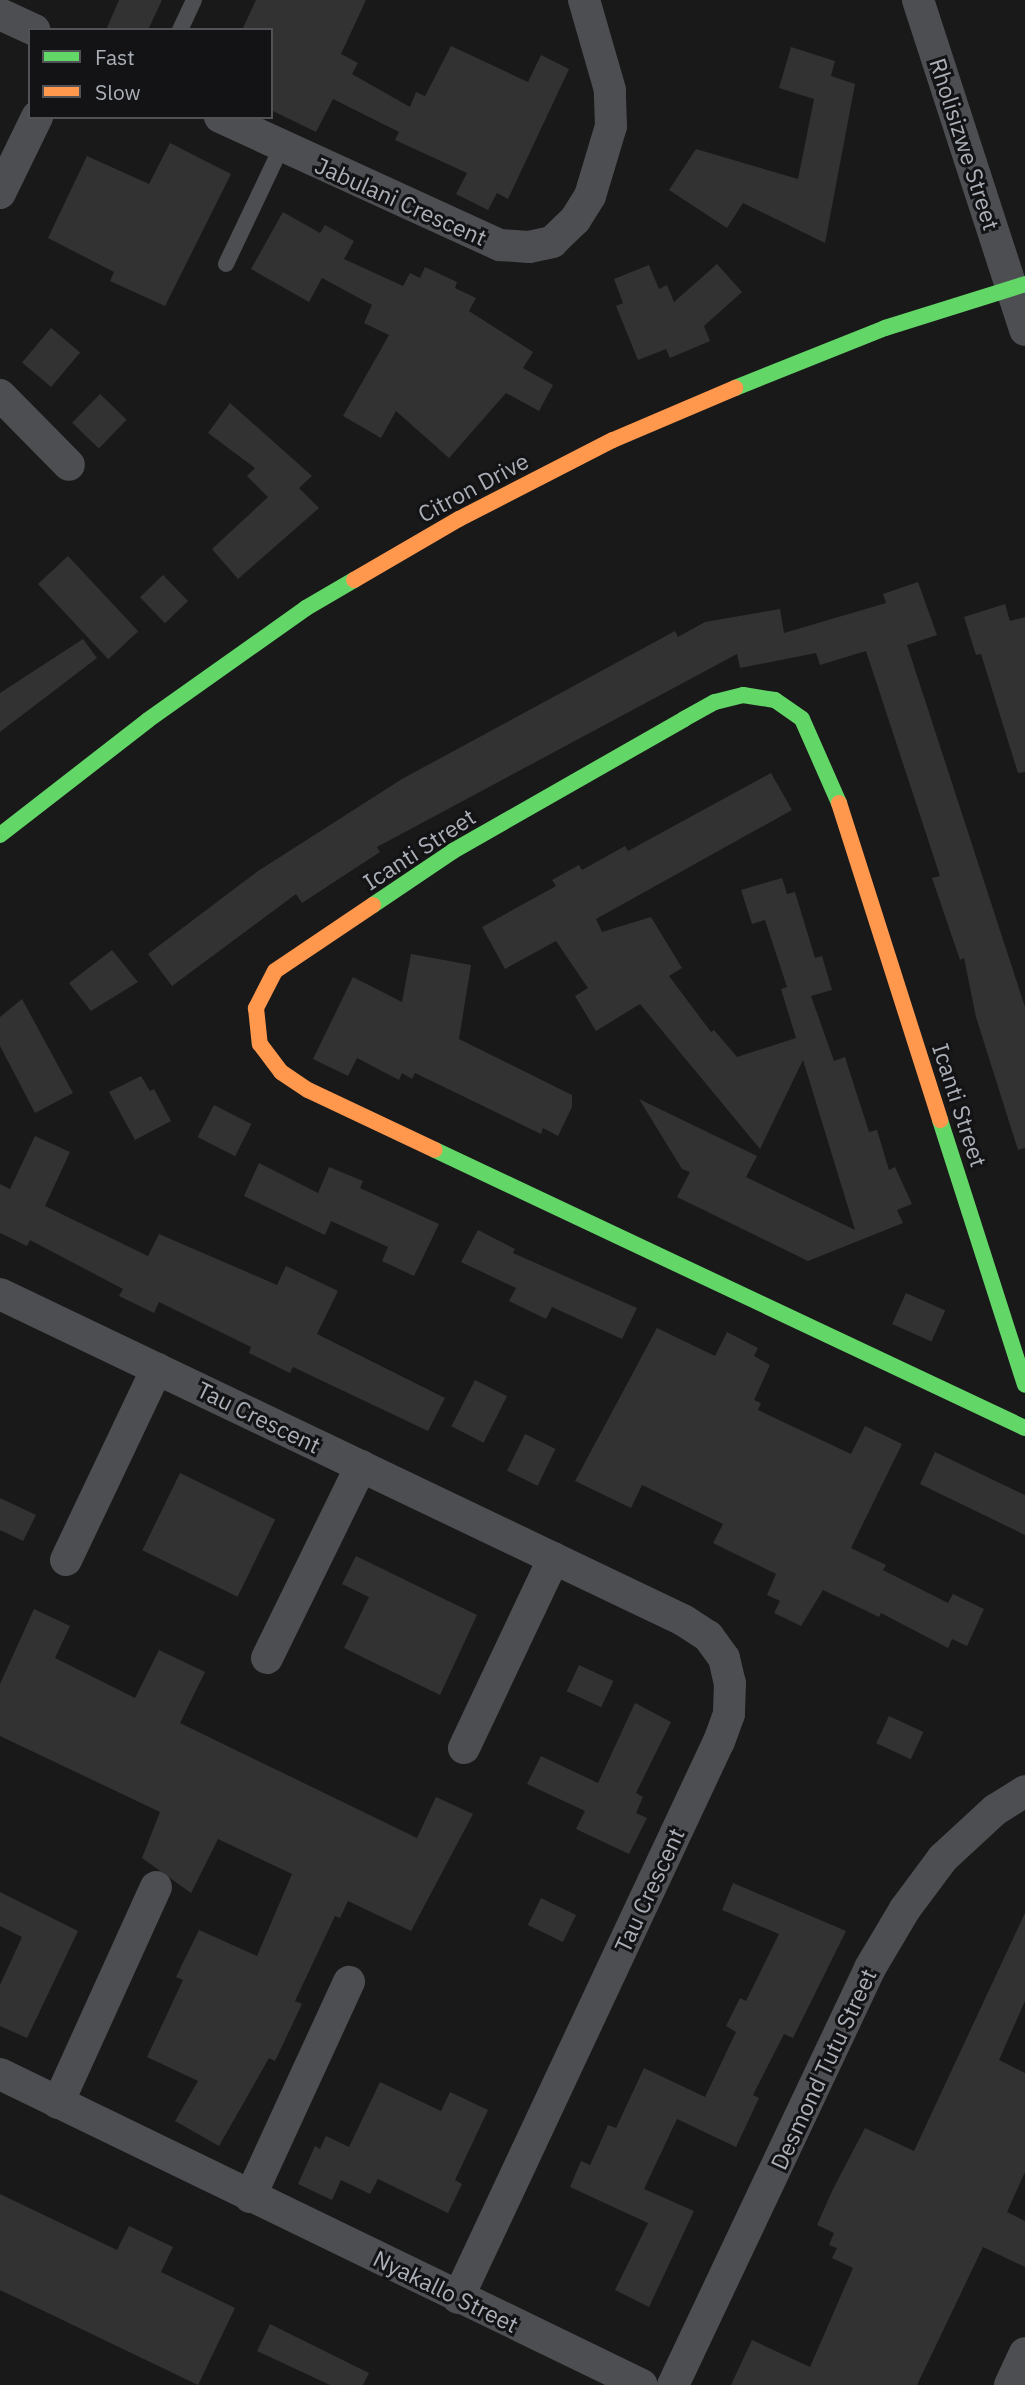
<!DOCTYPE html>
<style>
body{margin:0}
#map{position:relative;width:1025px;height:2385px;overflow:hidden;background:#191919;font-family:"IBM Plex Sans",sans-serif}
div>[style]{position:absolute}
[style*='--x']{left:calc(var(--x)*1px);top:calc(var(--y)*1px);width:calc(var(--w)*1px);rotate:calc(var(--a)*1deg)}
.building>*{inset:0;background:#323233;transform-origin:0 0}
.lane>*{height:16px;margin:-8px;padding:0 8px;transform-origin:8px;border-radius:8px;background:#4d4e51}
.street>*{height:32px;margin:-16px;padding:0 16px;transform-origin:16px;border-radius:16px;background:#4d4e51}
.fast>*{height:16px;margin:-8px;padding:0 8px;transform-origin:8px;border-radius:8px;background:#63d668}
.slow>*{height:16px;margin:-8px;padding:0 8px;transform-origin:8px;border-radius:8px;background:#ff974d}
span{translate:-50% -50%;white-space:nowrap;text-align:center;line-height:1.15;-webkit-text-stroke:6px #131315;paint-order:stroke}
.street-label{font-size:23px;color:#abb0b8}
.legend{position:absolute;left:28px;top:28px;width:245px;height:91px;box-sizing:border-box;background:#131315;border:2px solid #505256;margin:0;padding:9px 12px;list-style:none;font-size:21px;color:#abb0b8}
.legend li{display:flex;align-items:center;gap:14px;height:35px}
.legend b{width:35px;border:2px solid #505256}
</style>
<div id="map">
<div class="building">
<div style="clip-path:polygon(119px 0,162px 0,148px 30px,106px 30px)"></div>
<div style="clip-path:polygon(256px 0,366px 0,341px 54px,358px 63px,352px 74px,410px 107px,416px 92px,425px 96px,451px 46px,528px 82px,541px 55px,569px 69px,508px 199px,497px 193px,488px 210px,456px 194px,467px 173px,395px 140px,399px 132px,333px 99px,316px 132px,271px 110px,271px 30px,242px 30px)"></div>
<div style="clip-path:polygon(791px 47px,835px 61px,831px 76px,855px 84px,825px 243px,743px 203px,727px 228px,669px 190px,696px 149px,798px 179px,814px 99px,779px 88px)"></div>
<div style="clip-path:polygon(170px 143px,231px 174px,165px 306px,110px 281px,114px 272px,48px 238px,87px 156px,149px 184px)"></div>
<div style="clip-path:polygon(283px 212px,320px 233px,325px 225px,354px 241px,344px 259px,403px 286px,410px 273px,420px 278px,425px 267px,457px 282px,455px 288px,476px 298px,469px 311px,533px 352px,523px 368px,553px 385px,539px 411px,506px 393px,449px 458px,396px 411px,381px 438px,343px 416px,389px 335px,364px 323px,372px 305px,322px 278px,309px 302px,251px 269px)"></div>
<div style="clip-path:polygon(717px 264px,742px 292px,704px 326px,710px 341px,670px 358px,666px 349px,638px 360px,616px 306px,623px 303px,614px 279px,649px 265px,659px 289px,667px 285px,674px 302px)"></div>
<div style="left:51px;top:328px;width:38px;height:45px;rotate:40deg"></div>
<div style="left:100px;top:394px;width:37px;height:40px;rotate:44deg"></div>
<div style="clip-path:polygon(230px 403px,312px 476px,299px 488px,319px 508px,238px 579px,212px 549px,268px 497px,247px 476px,255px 468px,208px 433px)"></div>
<div style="left:68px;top:556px;width:103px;height:41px;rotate:47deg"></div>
<div style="left:163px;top:575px;width:36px;height:32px;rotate:46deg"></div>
<div style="clip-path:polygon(918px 582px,937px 635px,907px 645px,1025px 1007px,1025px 1148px,1018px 1150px,976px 1017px,964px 958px,960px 960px,932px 878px,940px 876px,866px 651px,820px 665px,816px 653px,740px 668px,737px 654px,377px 847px,380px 852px,302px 903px,296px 894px,172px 986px,148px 954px,258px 871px,402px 779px,675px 631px,678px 637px,705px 622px,780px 609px,784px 633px,886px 603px,883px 594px)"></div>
<div style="clip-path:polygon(1005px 604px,1010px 621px,1025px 617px,1025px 772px,1018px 773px,981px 654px,976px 655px,964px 617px)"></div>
<div style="clip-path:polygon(83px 639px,97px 658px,0 732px,0 693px)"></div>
<div style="clip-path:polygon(771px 773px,792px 810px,596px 919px,602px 932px,651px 917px,682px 968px,669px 976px,711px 1032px,714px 1030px,737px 1057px,796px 1038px,781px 989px,787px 987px,765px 920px,752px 924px,741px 890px,782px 878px,787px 894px,795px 892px,815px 958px,822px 956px,832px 990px,811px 996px,834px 1061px,845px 1057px,869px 1132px,877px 1130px,889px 1170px,895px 1167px,912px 1204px,897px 1210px,903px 1223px,808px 1261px,677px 1197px,690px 1172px,682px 1169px,639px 1099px,757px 1156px,746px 1177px,855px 1230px,803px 1060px,760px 1149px,640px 1004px,596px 1031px,575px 996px,588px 988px,556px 941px,505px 969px,482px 927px,556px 886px,552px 880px,579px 865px,582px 870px,625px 846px,628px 851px)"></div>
<div style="clip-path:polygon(112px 950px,138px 982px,91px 1011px,69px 983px)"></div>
<div style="clip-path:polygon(411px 954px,471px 965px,459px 1039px,572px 1095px,572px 1107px,558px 1136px,543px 1128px,541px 1134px,415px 1073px,412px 1079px,402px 1073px,399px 1080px,357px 1058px,348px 1076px,313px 1059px,353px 977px,402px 1002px)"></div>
<div style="clip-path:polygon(22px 999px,73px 1093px,35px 1113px,0 1046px,0 1017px)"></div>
<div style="clip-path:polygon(141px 1076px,150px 1091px,154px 1089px,171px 1121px,135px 1140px,109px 1092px)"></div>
<div style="left:214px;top:1105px;width:42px;height:36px;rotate:27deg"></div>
<div style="clip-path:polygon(35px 1136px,70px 1152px,45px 1206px,148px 1256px,159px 1234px,277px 1285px,286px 1266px,338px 1291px,317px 1334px,445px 1398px,428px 1431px,293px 1367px,290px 1373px,249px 1353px,251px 1347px,159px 1302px,154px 1313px,119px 1296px,123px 1289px,30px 1240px,27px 1246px,0 1233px,0 1184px,10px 1189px)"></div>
<div style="clip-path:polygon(259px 1163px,318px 1193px,329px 1167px,363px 1181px,360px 1188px,439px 1224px,414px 1276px,382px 1261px,388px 1247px,331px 1221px,325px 1235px,244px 1196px)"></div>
<div style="clip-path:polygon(478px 1230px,515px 1249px,513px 1253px,637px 1308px,622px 1339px,552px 1307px,546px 1319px,509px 1301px,516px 1288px,461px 1262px)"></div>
<div style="left:906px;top:1293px;width:43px;height:34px;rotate:24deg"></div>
<div style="clip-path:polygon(657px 1328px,715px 1356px,727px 1332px,758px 1348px,754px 1356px,770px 1365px,754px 1400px,761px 1403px,758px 1410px,851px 1454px,865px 1426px,902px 1444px,851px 1548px,886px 1565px,883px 1570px,948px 1603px,953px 1594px,984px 1609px,967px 1646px,952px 1639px,948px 1648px,881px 1613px,879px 1617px,823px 1590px,801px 1626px,774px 1613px,780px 1601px,767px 1595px,776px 1574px,713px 1543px,723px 1524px,642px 1485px,631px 1508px,575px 1481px)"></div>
<div style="left:475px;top:1380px;width:36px;height:52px;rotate:27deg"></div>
<div style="left:525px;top:1434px;width:34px;height:41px;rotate:26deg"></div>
<div style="clip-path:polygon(935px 1452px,1025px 1495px,1025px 1535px,920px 1484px)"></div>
<div style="left:180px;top:1473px;width:106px;height:86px;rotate:26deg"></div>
<div style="clip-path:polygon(0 1498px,36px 1515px,23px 1541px,0 1530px)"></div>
<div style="clip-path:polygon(356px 1556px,477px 1615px,440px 1695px,344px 1648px,369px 1597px,342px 1584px)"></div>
<div style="clip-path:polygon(34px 1609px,70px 1626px,55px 1658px,135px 1698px,159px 1650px,205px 1672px,180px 1723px,417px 1838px,436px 1797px,473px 1814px,411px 1931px,348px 1901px,340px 1918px,335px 1916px,295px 2001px,302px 2004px,275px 2061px,269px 2058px,219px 2146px,175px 2121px,198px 2081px,147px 2057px,183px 1980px,176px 1977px,199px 1930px,257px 1956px,292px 1874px,218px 1839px,191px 1893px,142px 1858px,160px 1812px,0 1736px,0 1684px)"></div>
<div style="left:579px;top:1665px;width:38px;height:29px;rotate:25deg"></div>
<div style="clip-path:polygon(635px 1703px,671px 1722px,636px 1793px,643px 1797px,636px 1813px,647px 1818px,629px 1854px,576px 1829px,585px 1811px,527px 1784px,541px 1756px,598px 1783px)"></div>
<div style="left:889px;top:1716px;width:38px;height:30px;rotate:25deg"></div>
<div style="clip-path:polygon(733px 1883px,846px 1931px,793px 2038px,784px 2034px,753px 2095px,759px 2098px,736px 2147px,677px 2119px,644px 2189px,694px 2211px,649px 2307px,615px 2290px,648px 2223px,570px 2187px,581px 2161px,590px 2165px,608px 2125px,616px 2128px,644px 2068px,705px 2097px,736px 2032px,726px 2026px,740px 1998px,746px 2001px,779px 1934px,722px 1910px)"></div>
<div style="clip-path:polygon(0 1892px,78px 1931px,27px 2038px,0 2026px,0 1985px,22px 1937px,0 1926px)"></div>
<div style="left:541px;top:1898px;width:39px;height:30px;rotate:26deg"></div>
<div style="clip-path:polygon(1025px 1913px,1025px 2001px,999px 2060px,1025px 2073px,1025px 2172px,1007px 2212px,1025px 2221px,1025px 2267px,983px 2247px,917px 2385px,731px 2385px,752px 2340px,810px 2367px,853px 2268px,832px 2258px,837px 2248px,829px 2245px,834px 2233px,817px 2225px,833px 2189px,865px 2128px,914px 2151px)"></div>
<div style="clip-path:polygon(380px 2082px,441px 2111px,450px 2092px,488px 2110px,455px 2180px,462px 2184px,448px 2213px,378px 2179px,370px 2194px,341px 2180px,332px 2200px,298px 2184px,315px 2146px,320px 2149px,326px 2136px,349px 2147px)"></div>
<div style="clip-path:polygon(0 2194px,117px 2250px,129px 2226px,173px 2247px,161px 2272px,235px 2308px,198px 2385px,0 2290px)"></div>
<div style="clip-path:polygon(270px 2324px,369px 2373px,363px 2385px,330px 2385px,257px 2351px)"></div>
</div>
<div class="lane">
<div style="--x:180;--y:30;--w:33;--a:-65"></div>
<div style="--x:226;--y:264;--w:131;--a:-64.6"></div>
</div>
<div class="street">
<div style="--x:918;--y:0;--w:347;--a:72"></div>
<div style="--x:0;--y:14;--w:38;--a:25"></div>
<div style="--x:220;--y:117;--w:308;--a:24.6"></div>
<div style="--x:500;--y:245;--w:29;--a:4"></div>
<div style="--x:529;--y:247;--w:24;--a:-12"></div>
<div style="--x:552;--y:242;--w:32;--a:-44"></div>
<div style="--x:575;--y:220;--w:28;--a:-58"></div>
<div style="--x:590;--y:196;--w:73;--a:-73.3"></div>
<div style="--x:611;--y:126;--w:36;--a:-92"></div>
<div style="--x:610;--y:90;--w:94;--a:-106.1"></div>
<div style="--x:0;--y:193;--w:85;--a:-64"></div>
<div style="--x:0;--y:395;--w:98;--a:45.4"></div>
<div style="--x:0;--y:1294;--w:757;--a:25.52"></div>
<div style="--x:683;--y:1620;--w:30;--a:33"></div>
<div style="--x:708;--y:1636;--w:27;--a:54"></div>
<div style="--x:724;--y:1658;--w:26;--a:77"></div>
<div style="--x:730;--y:1683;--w:31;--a:92"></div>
<div style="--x:729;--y:1714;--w:29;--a:110"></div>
<div style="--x:719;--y:1741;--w:615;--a:115.11"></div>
<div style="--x:66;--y:1560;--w:212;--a:-64.6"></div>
<div style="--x:267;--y:1658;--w:214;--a:-63.9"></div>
<div style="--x:464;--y:1748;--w:210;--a:-64.7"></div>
<div style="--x:0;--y:2074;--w:713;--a:25.85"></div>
<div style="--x:58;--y:2103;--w:237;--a:-65.6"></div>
<div style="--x:250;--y:2197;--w:237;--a:-65.3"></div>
<div style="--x:673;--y:2385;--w:461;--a:-64.7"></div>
<div style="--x:870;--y:1968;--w:69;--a:-59.3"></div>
<div style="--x:905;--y:1909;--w:64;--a:-53.3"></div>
<div style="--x:943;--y:1858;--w:71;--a:-42.7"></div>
<div style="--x:995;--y:1810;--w:36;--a:-32"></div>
<div style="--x:1010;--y:2385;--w:35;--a:-65"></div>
</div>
<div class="fast">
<div style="--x:735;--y:388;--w:162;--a:-21.8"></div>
<div style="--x:885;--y:328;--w:147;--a:-17.4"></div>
<div style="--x:0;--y:835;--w:187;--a:-37.8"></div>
<div style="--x:148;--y:720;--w:194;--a:-35.3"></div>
<div style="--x:306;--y:608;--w:56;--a:-30.3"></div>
<div style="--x:373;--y:905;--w:97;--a:-34"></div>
<div style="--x:453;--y:851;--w:266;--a:-29.7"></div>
<div style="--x:684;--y:719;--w:35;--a:-29"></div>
<div style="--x:715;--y:702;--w:29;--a:-14"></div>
<div style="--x:743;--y:695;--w:32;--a:9"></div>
<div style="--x:775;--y:700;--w:33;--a:35"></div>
<div style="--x:802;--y:719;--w:92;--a:66.2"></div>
<div style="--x:940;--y:1120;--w:278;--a:72.2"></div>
<div style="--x:435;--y:1150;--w:652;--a:25.23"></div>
</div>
<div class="slow">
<div style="--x:354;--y:580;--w:121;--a:-30.2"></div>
<div style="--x:459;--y:519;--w:173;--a:-27.2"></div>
<div style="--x:613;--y:440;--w:133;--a:-23.1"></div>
<div style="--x:839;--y:803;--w:333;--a:72.3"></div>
<div style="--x:373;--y:905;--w:118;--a:146"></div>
<div style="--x:275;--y:971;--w:42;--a:117.2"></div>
<div style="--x:256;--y:1008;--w:36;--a:84"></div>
<div style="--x:260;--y:1044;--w:35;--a:53"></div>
<div style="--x:281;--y:1072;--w:32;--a:34"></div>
<div style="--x:308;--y:1090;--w:140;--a:25.3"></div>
</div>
<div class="street-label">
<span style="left:965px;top:144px;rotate:72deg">Rholisizwe Street</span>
<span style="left:401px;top:201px;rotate:24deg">Jabulani Crescent</span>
<span style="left:473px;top:487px;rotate:-28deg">Citron Drive</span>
<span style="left:419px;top:849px;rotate:-33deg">Icanti Street</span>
<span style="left:960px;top:1105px;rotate:72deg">Icanti Street</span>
<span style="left:259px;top:1417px;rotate:26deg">Tau Crescent</span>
<span style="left:649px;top:1890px;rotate:-65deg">Tau Crescent</span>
<span style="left:823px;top:2069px;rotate:-65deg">Desmond Tutu Street</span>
<span style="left:446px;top:2291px;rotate:26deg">Nyakallo Street</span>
</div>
<ul class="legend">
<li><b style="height:9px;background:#63d668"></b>Fast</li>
<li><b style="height:9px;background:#ff974d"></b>Slow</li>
</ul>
</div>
